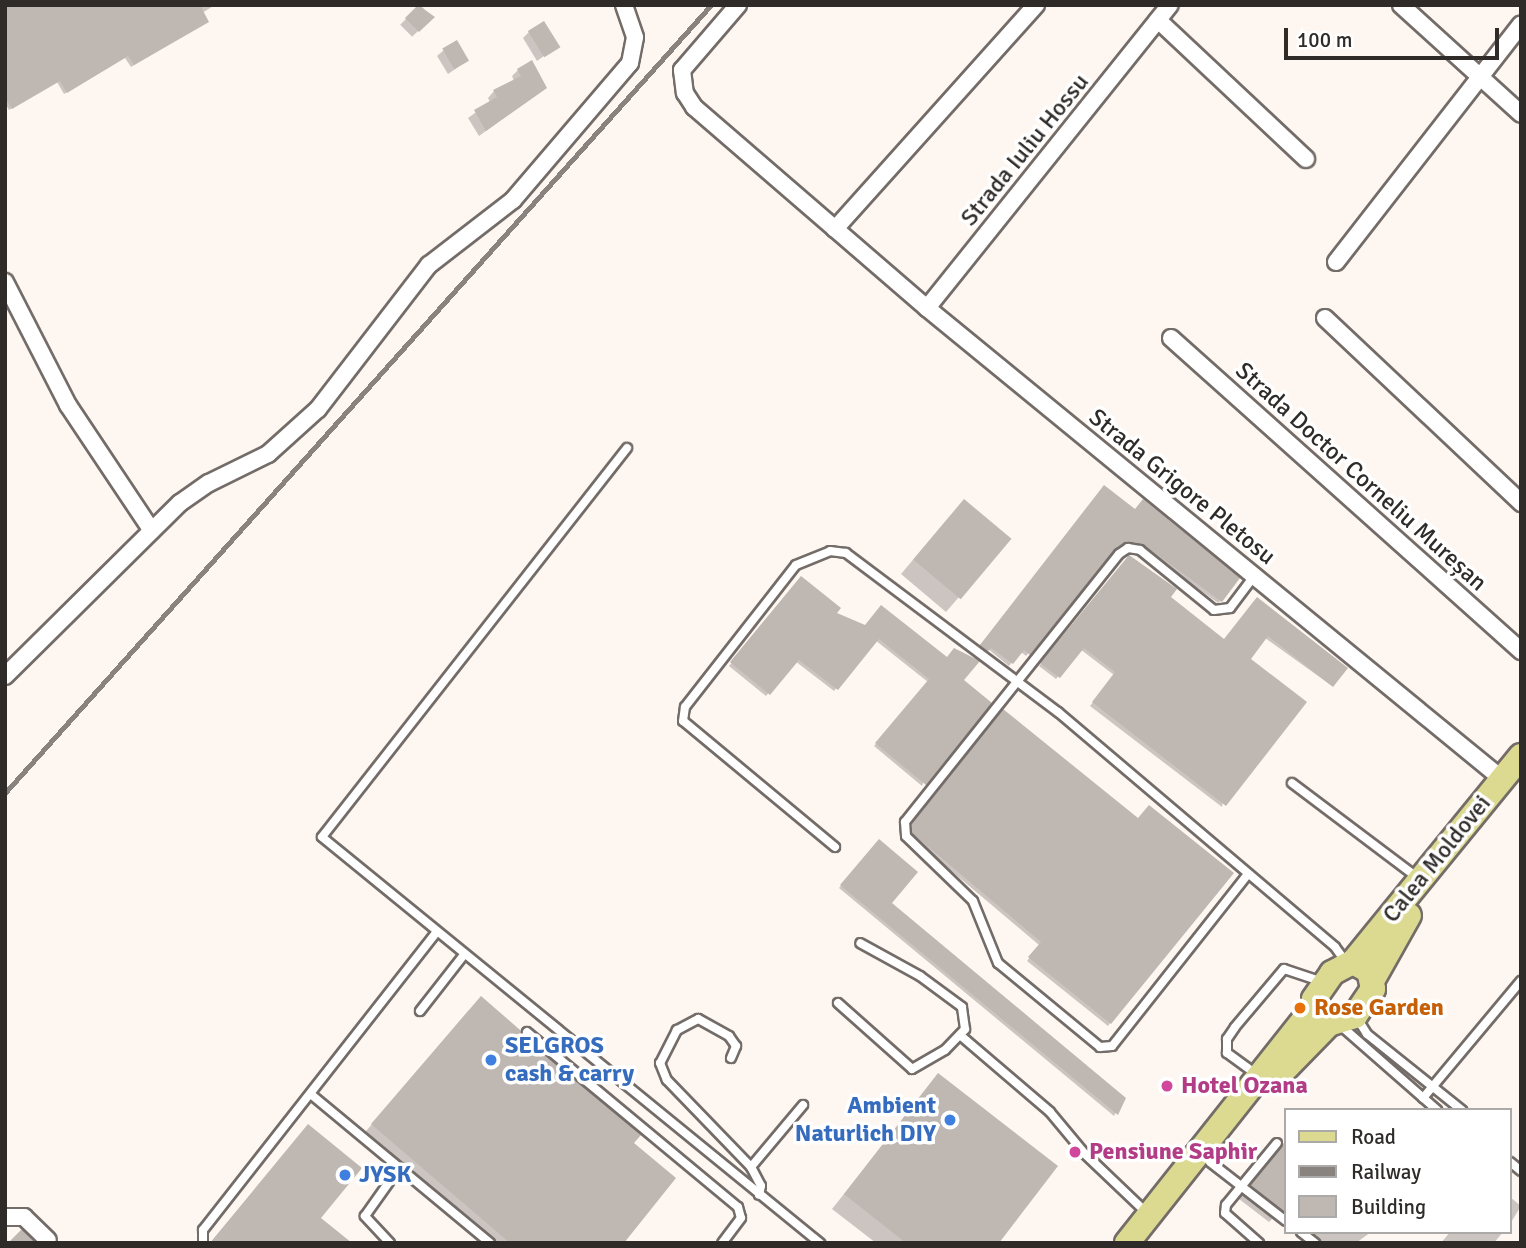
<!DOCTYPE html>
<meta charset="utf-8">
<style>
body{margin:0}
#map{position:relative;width:1526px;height:1248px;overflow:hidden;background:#fef6f0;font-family:Signika,sans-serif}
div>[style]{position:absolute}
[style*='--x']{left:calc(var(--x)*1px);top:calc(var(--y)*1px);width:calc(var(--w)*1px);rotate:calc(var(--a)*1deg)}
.shadow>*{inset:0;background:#0003;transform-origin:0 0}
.building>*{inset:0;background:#beb7b2;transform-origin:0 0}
.roads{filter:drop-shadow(2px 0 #736c68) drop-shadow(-2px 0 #736c68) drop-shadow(0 2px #736c68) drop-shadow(0 -2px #736c68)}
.lane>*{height:8px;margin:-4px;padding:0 4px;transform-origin:4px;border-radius:4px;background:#fff}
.street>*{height:16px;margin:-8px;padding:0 8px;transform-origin:8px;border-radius:8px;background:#fff}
.primary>*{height:24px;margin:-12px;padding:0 12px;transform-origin:12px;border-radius:12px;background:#dcd990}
.rail>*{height:4.5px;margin:-2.25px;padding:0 2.25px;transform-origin:2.25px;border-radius:2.25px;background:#88837f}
.dots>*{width:19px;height:19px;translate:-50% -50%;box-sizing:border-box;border:4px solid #fff;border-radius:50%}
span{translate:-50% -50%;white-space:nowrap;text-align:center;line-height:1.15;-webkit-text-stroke:7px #fff;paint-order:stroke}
.street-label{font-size:24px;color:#2e2b29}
.food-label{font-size:24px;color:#c56008;font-weight:700}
.left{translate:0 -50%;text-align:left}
.shop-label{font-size:24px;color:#366cbe;font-weight:700}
.right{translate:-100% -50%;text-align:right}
.hotel-label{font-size:24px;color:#b23c85;font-weight:700}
.frame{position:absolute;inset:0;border:7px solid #2e2b29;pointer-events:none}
.legend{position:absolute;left:1284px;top:1108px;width:228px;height:126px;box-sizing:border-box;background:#fff;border:2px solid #abaaa9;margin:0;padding:9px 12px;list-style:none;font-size:21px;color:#2e2b29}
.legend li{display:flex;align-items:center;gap:14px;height:35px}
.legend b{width:35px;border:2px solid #abaaa9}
.scale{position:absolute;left:1284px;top:28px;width:215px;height:32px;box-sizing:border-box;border:4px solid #2e2b29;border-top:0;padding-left:9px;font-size:21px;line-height:24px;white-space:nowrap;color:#2e2b29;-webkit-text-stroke:5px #fff;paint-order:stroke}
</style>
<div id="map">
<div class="shadow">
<div style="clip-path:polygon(5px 5px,215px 5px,202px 13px,204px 24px,131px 67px,125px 58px,64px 94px,57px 82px,9px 110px,5px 103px)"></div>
<div style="left:420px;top:5px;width:17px;height:28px;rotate:45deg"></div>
<div style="clip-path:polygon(529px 32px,558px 46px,537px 61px,523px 38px)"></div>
<div style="clip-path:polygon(444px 50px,467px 61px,448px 74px,437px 56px)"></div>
<div style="clip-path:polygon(518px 70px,545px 88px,479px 136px,468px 118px,490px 102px,488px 98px,494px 91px,514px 81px,512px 76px)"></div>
<div style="clip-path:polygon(1102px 490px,1221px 601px,1218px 603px,1141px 547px,1121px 544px,1026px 656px,1021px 652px,1009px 666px,988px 649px,984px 653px,978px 648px)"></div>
<div style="clip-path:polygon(951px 515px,1009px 539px,946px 612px,901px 574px)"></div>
<div style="clip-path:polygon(1130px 557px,1168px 598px,1224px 641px,1254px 602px,1332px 686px,1265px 638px,1248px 659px,1222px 807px,1090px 706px,1114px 675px,1080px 649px,1056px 679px,1039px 666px)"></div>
<div style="clip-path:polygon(801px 578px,834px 614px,962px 680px,922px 786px,874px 746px,928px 682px,875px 640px,834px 691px,795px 661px,766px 696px,729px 666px)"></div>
<div style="clip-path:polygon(1001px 714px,1110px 1023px,1108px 1026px,1027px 961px,1039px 945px,910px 836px,910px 828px)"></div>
<div style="clip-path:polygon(879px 841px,889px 903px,1124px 1098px,1114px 1116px,839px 888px)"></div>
<div style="clip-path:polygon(469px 1010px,632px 1143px,622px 1243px,486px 1243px,361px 1137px)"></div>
<div style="clip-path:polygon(938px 1076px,997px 1243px,876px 1243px,832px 1209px)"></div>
<div style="clip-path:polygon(308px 1126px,319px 1218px,349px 1243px,210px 1243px)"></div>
<div style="clip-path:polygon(1286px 1141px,1286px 1225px,1275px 1216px,1269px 1222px,1239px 1199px)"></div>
<div style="clip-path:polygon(1510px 1197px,1521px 1206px,1510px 1224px)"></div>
<div style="clip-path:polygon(1296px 1232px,1371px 1232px,1356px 1243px,1309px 1243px)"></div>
<div style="clip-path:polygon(1450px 1232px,1503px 1232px,1494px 1243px,1441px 1243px)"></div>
</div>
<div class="building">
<div style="clip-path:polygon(5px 5px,200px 5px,209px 22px,134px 65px,128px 56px,67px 93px,60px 81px,12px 109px,5px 97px)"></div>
<div style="clip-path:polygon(418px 5px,435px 17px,419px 32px,405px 18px)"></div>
<div style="left:544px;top:21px;width:31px;height:19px;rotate:58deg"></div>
<div style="left:457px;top:40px;width:24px;height:17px;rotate:60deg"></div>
<div style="clip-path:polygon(532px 60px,547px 88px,486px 131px,474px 110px,497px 97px,493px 90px,521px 76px,517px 69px)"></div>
<div style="clip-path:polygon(1104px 485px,1135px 509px,1143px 499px,1240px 578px,1222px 602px,1144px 545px,1125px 542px,1114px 550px,1030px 655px,1024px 650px,1013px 664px,991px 648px,988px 651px,980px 645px)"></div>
<div style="left:964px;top:499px;width:62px;height:79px;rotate:40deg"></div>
<div style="clip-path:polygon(1129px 555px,1177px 589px,1171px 597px,1224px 639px,1257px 597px,1348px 668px,1333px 687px,1268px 636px,1251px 659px,1307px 702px,1226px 806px,1092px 702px,1115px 672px,1084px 648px,1060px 678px,1040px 663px)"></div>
<div style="clip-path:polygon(801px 576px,841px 608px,837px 613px,865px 625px,881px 605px,947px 657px,954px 648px,980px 661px,964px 680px,992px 703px,926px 785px,875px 743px,929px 679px,879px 639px,838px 690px,799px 660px,770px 695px,730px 662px)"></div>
<div style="clip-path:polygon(1003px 709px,1138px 818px,1149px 805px,1234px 873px,1111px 1024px,1028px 957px,1041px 942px,912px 833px,912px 824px)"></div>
<div style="clip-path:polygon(879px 839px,918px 872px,892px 903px,1126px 1098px,1118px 1115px,840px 885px)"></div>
<div style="clip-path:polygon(481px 996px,641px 1135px,634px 1143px,676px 1178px,624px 1243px,510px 1243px,371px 1124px)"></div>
<div style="clip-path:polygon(938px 1073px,1058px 1166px,999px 1243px,906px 1243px,844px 1194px)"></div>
<div style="clip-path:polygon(308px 1124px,362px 1168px,321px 1218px,352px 1243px,210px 1243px)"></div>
<div style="clip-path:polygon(1286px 1140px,1286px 1213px,1251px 1185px)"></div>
<div style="clip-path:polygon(22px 1229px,36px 1243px,8px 1243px)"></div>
</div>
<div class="roads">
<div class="lane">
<div style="--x:627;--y:448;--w:494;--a:128.1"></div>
<div style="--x:322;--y:837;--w:643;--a:39.19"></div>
<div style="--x:1292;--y:783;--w:158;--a:37"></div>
<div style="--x:835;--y:847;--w:197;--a:-140.3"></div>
<div style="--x:683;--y:721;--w:14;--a:-82"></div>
<div style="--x:685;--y:707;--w:180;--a:-52"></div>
<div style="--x:796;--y:565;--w:37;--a:-22"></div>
<div style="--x:830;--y:551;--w:16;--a:7"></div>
<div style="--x:846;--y:553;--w:265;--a:36.9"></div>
<div style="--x:1058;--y:712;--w:363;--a:40.3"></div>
<div style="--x:1335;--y:947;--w:19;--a:54"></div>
<div style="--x:1248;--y:874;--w:219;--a:128.3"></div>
<div style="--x:1112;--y:1046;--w:12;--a:175"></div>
<div style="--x:1100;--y:1047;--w:132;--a:-140.5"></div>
<div style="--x:998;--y:963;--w:67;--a:-112"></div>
<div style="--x:973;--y:901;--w:93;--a:-135.9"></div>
<div style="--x:906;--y:836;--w:14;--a:-94"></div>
<div style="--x:905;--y:822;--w:343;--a:-51.4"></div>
<div style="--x:1119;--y:554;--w:11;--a:-34"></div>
<div style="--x:1128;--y:548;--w:12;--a:9"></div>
<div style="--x:1140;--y:550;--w:95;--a:39"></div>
<div style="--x:1214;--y:610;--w:16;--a:-7"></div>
<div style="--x:1230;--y:608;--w:40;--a:-53"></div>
<div style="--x:838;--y:1003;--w:99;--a:41.7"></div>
<div style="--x:912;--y:1069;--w:38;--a:-30"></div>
<div style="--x:945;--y:1050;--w:29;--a:-46"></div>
<div style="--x:965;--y:1029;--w:22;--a:-98"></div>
<div style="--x:962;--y:1007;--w:52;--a:-143.6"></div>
<div style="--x:920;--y:976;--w:68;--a:-151.2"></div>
<div style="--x:420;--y:1011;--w:70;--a:-52"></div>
<div style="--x:1357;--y:1018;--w:19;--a:58"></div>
<div style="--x:1367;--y:1034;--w:122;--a:38.7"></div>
<div style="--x:1340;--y:1025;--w:129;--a:41.2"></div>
<div style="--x:527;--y:1032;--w:274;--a:39.7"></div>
<div style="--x:738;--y:1207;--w:11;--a:75"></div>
<div style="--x:741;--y:1218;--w:31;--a:127"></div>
<div style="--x:960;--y:1035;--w:118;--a:40.5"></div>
<div style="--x:1050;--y:1112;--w:55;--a:50.2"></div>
<div style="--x:1085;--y:1154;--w:86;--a:43.6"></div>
<div style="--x:731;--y:1058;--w:13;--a:-67"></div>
<div style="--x:736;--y:1046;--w:12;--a:-125"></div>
<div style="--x:729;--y:1036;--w:35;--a:-151"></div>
<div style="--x:698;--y:1019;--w:24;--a:152"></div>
<div style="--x:677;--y:1030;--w:37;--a:117"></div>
<div style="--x:660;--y:1063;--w:18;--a:68"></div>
<div style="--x:667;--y:1080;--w:121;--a:46"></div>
<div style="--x:751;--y:1167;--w:21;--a:62"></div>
<div style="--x:761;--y:1186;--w:9;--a:103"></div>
<div style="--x:1256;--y:1074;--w:36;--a:-144"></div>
<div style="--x:1227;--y:1053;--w:14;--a:-90"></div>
<div style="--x:1227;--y:1039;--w:14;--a:-56"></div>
<div style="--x:1235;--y:1027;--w:76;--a:-49.8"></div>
<div style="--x:1284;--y:969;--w:41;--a:18.4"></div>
<div style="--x:313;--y:1096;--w:230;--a:39.7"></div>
<div style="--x:1423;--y:1098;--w:153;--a:-50.1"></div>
<div style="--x:1210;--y:1162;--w:96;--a:37.8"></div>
<div style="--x:1510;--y:1162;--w:14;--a:39"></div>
<div style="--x:751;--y:1167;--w:81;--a:-50"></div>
<div style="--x:1301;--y:1232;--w:18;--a:38"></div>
<div style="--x:203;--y:1243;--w:13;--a:-90"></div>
<div style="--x:203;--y:1230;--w:377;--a:-51.9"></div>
<div style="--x:390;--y:1243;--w:37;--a:-133"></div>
<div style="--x:365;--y:1216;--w:59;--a:-54.7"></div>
<div style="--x:1259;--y:1243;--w:45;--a:-138.6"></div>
<div style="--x:1225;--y:1213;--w:8;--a:-83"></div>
<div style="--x:1226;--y:1205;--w:80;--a:-50.6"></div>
</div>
<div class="street">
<div style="--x:738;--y:5;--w:86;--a:130.7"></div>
<div style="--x:682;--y:70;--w:23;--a:83"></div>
<div style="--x:685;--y:93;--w:17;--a:57"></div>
<div style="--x:694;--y:107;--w:308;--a:40.8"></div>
<div style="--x:927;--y:308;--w:743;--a:39.32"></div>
<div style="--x:1401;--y:5;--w:162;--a:42.2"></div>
<div style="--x:1158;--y:20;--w:203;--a:43.2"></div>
<div style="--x:835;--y:229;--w:301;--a:-48.1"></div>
<div style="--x:1336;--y:262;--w:301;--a:-52.1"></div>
<div style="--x:5;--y:282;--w:138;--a:62.9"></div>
<div style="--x:68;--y:405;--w:151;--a:56.3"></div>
<div style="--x:927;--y:308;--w:388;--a:-51.3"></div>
<div style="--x:1325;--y:318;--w:270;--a:43.3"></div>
<div style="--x:1171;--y:338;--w:470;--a:41.8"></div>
<div style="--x:5;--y:676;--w:246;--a:-44.7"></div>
<div style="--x:180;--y:503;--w:35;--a:-35"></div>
<div style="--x:209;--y:483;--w:66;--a:-26.2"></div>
<div style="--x:268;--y:454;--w:67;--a:-42"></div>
<div style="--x:318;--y:409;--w:182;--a:-52.4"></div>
<div style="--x:429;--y:265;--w:106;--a:-37.7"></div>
<div style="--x:513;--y:200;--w:180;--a:-49.5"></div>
<div style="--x:630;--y:63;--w:26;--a:-79"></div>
<div style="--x:635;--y:37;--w:34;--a:-109"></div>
<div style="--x:5;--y:1217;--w:19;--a:0"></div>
<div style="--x:24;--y:1217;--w:33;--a:44"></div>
</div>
<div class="primary">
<div style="--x:1353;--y:962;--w:266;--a:-50.8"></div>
<div style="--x:1353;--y:962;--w:18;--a:29"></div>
<div style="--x:1369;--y:971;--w:18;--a:77"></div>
<div style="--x:1373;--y:989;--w:32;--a:124"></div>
<div style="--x:1355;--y:1016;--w:27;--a:163"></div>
<div style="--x:1329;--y:1024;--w:16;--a:-140"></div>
<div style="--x:1317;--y:1014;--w:15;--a:-101"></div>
<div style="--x:1314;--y:999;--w:32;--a:-55"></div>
<div style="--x:1332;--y:973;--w:24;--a:-28"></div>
<div style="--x:1373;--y:979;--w:73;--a:-60.6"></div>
<div style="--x:1281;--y:1073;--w:69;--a:-45.6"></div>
<div style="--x:1127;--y:1243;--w:303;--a:-51.6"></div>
</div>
</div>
<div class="rail">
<div style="--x:5;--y:793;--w:1058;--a:-48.14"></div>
</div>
<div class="dots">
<div style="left:1300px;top:1008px;background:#e8710a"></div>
<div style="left:491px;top:1060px;background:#3f7fe0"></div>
<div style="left:1167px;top:1086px;background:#d1479c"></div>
<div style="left:950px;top:1120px;background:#3f7fe0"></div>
<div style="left:1075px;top:1152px;background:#d1479c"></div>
<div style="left:345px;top:1175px;background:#3f7fe0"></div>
</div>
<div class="street-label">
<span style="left:1025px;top:150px;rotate:-51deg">Strada Iuliu Hossu</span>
<span style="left:1361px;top:477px;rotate:42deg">Strada Doctor Corneliu Mureșan</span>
<span style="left:1182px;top:487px;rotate:39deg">Strada Grigore Pletosu</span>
<span style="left:1437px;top:859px;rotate:-51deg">Calea Moldovei</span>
</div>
<div class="food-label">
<span class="left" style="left:1314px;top:1008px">Rose Garden</span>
</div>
<div class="shop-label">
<span class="left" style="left:505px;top:1060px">SELGROS<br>cash &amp; carry</span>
<span class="right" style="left:936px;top:1120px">Ambient<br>Naturlich DIY</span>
<span class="left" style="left:359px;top:1175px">JYSK</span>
</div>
<div class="hotel-label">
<span class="left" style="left:1181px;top:1086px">Hotel Ozana</span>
<span class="left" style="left:1089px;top:1152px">Pensiune Saphir</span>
</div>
<div class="frame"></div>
<ul class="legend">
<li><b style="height:9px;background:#dcd990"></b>Road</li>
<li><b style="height:9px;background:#88837f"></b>Railway</li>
<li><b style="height:19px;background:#beb7b2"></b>Building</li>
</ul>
<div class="scale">100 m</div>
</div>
